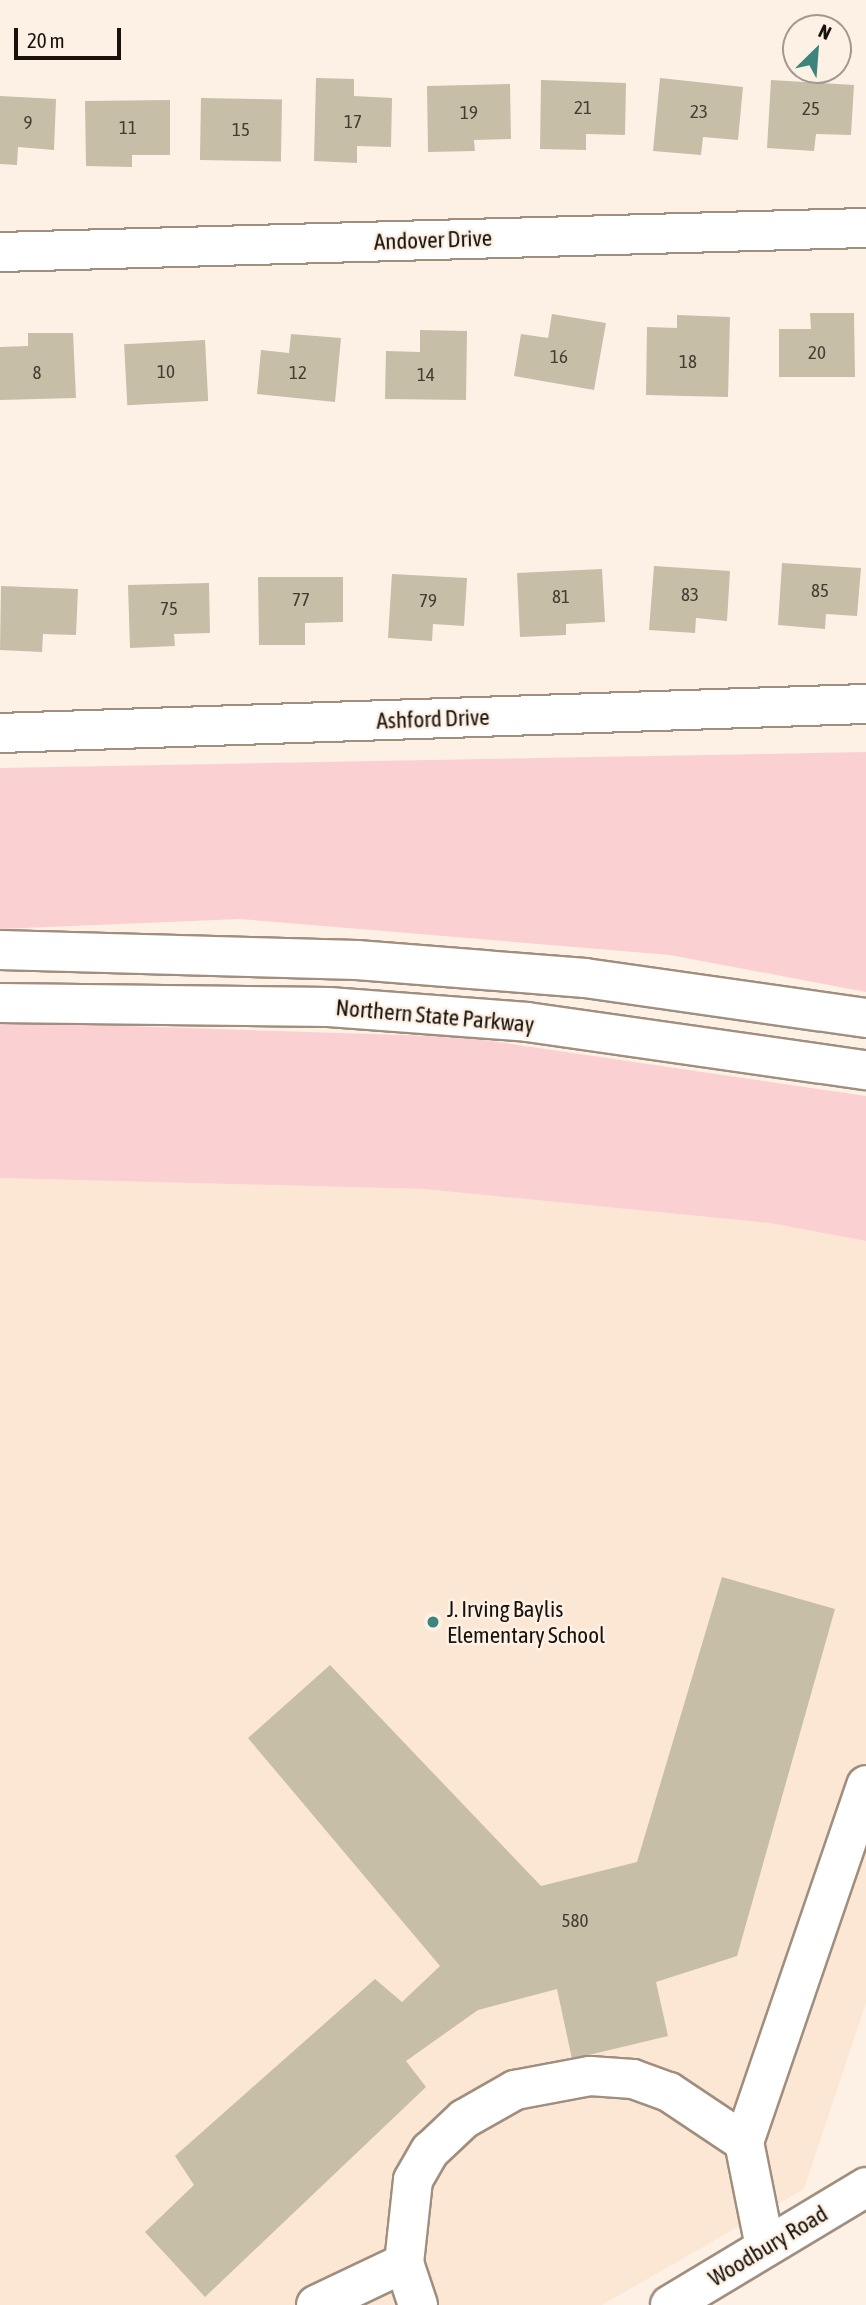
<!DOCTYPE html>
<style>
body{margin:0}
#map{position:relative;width:866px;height:2305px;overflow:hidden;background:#fdf1e6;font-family:"Asap Condensed",sans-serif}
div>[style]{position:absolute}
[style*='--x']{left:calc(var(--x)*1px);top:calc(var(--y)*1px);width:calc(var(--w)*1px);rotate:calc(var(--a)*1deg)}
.built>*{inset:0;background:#fbe7d4}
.green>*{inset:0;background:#fbd0d2}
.building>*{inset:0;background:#c6bea7;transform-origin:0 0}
.roads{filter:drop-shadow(2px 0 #a08e7e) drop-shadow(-2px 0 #a08e7e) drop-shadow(0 2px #a08e7e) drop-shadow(0 -2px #a08e7e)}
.minor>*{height:38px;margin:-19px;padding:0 19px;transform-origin:19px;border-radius:19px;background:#fff}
.major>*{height:38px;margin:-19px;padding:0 19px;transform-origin:19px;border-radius:19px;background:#fff}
.highway>*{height:38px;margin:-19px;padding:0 19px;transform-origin:19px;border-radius:19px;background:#fff}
.dots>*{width:19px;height:19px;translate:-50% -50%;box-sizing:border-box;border:4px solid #fdf1e6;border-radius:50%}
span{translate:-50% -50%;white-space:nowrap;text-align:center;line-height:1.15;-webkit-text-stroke:5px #fdf1e6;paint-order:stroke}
.number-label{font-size:19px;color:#443d33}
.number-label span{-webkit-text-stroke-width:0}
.street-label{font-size:23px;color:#19120c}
.poi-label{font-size:23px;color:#19120c}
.left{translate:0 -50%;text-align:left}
.north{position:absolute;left:782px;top:14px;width:70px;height:70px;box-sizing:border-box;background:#fdf1e6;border:2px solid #a2988f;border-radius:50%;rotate:25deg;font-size:19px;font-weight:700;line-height:28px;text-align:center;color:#19120c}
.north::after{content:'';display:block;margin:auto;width:24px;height:32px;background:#3d847c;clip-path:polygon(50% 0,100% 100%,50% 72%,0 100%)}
.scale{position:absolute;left:14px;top:28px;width:107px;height:32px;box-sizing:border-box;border:4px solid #19120c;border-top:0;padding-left:9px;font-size:21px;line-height:24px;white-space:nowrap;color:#19120c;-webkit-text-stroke:5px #fdf1e6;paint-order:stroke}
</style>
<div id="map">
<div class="built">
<div style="clip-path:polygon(0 1178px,424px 1189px,770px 1223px,866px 1241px,866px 2003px,804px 2189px,602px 2305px,0 2305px)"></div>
</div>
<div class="green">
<div style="clip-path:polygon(866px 752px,866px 992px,670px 955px,240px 919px,0 929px,0 768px)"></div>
<div style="clip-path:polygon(0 1022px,464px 1037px,866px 1096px,866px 1241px,770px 1223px,424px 1189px,0 1178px)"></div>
</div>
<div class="building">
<div style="clip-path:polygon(316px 78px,354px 79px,354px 96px,392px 98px,391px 147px,357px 146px,357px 163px,314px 161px)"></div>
<div style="clip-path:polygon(660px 78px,743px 87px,738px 140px,703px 137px,701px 155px,653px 151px)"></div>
<div style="clip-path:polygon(541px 80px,626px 83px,625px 135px,586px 134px,586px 150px,540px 149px)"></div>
<div style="clip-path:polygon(771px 80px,854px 85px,851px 135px,816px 134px,814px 151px,767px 148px)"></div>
<div style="clip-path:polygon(510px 84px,511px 139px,474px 140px,475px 151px,428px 152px,427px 86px)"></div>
<div style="clip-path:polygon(0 96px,56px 99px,54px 150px,18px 147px,17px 165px,0 164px)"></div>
<div style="left:201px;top:98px;width:81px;height:62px;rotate:1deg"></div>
<div style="clip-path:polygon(170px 100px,170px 155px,132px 155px,132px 167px,86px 166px,85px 101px)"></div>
<div style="clip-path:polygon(810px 313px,854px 313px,855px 377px,779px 377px,779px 329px,811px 329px)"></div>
<div style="clip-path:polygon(552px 314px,606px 323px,594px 390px,514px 376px,521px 334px,548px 338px)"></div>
<div style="clip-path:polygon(677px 315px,730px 317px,728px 397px,646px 395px,647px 327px,677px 328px)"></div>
<div style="clip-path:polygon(420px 330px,467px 331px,466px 400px,385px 399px,386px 351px,420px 352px)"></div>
<div style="clip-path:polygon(28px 333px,73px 333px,76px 398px,0 400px,0 347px,28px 346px)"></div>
<div style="clip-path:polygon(291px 334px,341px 338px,335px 402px,257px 394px,261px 350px,289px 353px)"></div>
<div style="left:205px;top:340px;width:61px;height:81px;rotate:87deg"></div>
<div style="clip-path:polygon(782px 563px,861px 568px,857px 616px,826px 614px,825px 629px,778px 625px)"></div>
<div style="clip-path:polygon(654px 566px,730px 571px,727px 621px,696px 618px,695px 633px,649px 630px)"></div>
<div style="clip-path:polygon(602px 569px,605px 622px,566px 624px,566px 635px,520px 637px,517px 573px)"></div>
<div style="clip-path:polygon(392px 574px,467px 578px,464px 626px,433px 624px,432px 641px,388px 638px)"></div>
<div style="clip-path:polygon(258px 577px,343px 577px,343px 622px,305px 623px,305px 645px,259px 645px)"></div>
<div style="clip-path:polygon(209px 583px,210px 633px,174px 634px,175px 646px,130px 648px,128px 585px)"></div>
<div style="clip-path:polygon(1px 586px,78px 589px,76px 635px,43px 634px,42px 652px,0 650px)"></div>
<div style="clip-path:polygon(722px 1577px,835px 1609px,737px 1956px,656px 1982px,668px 2036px,572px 2059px,557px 1989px,478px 2010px,406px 2061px,426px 2087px,205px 2297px,145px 2232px,194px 2185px,175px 2156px,375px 1979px,402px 2002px,440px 1966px,248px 1738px,330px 1665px,541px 1886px,637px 1862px)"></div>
</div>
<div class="roads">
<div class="minor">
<div style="--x:0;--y:252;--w:866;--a:-1.59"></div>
<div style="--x:0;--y:733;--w:866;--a:-1.92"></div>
<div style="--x:765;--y:2247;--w:107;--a:-101.3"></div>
<div style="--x:744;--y:2142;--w:377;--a:-71.1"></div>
<div style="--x:316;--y:2305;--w:98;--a:-25.5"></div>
<div style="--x:418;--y:2305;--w:44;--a:-108.4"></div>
<div style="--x:404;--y:2263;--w:83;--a:-83.8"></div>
<div style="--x:413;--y:2180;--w:34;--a:-60"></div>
<div style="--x:430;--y:2151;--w:47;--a:-43.3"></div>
<div style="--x:464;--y:2119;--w:59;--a:-29.6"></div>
<div style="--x:515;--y:2090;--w:76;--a:-10.6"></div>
<div style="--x:590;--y:2076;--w:43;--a:4"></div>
<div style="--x:633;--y:2079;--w:38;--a:20"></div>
<div style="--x:669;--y:2092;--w:90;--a:33.7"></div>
</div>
<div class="major">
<div style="--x:670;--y:2305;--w:229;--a:-31"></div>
</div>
<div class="highway">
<div style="--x:0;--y:950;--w:357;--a:1.6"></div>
<div style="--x:357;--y:960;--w:229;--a:4.5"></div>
<div style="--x:585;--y:978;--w:284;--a:8.1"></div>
<div style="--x:0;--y:1003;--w:329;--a:0.7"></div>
<div style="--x:329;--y:1007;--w:199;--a:4.3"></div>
<div style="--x:527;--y:1022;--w:342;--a:8.1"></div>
</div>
</div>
<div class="dots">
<div style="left:433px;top:1622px;background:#3d847c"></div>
</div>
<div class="number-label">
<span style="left:583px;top:108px">21</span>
<span style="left:811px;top:109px">25</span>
<span style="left:699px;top:112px">23</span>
<span style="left:469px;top:113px">19</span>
<span style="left:353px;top:122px">17</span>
<span style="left:28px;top:123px">9</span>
<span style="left:128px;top:128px">11</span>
<span style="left:241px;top:130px">15</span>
<span style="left:817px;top:353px">20</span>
<span style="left:559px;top:357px">16</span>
<span style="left:688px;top:362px">18</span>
<span style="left:166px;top:372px">10</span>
<span style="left:37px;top:373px">8</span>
<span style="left:298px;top:373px">12</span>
<span style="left:426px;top:375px">14</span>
<span style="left:820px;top:591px">85</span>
<span style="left:690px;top:595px">83</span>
<span style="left:561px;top:597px">81</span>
<span style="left:301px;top:600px">77</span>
<span style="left:428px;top:601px">79</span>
<span style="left:169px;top:609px">75</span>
<span style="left:575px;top:1921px">580</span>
</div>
<div class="street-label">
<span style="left:433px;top:240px;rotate:-2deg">Andover Drive</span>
<span style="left:433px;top:719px;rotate:-2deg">Ashford Drive</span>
<span style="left:435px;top:1016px;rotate:5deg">Northern State Parkway</span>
<span style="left:768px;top:2246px;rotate:-31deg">Woodbury Road</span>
</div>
<div class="poi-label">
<span class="left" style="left:447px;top:1622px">J. Irving Baylis<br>Elementary School</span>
</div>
<div class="north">N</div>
<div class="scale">20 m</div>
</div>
